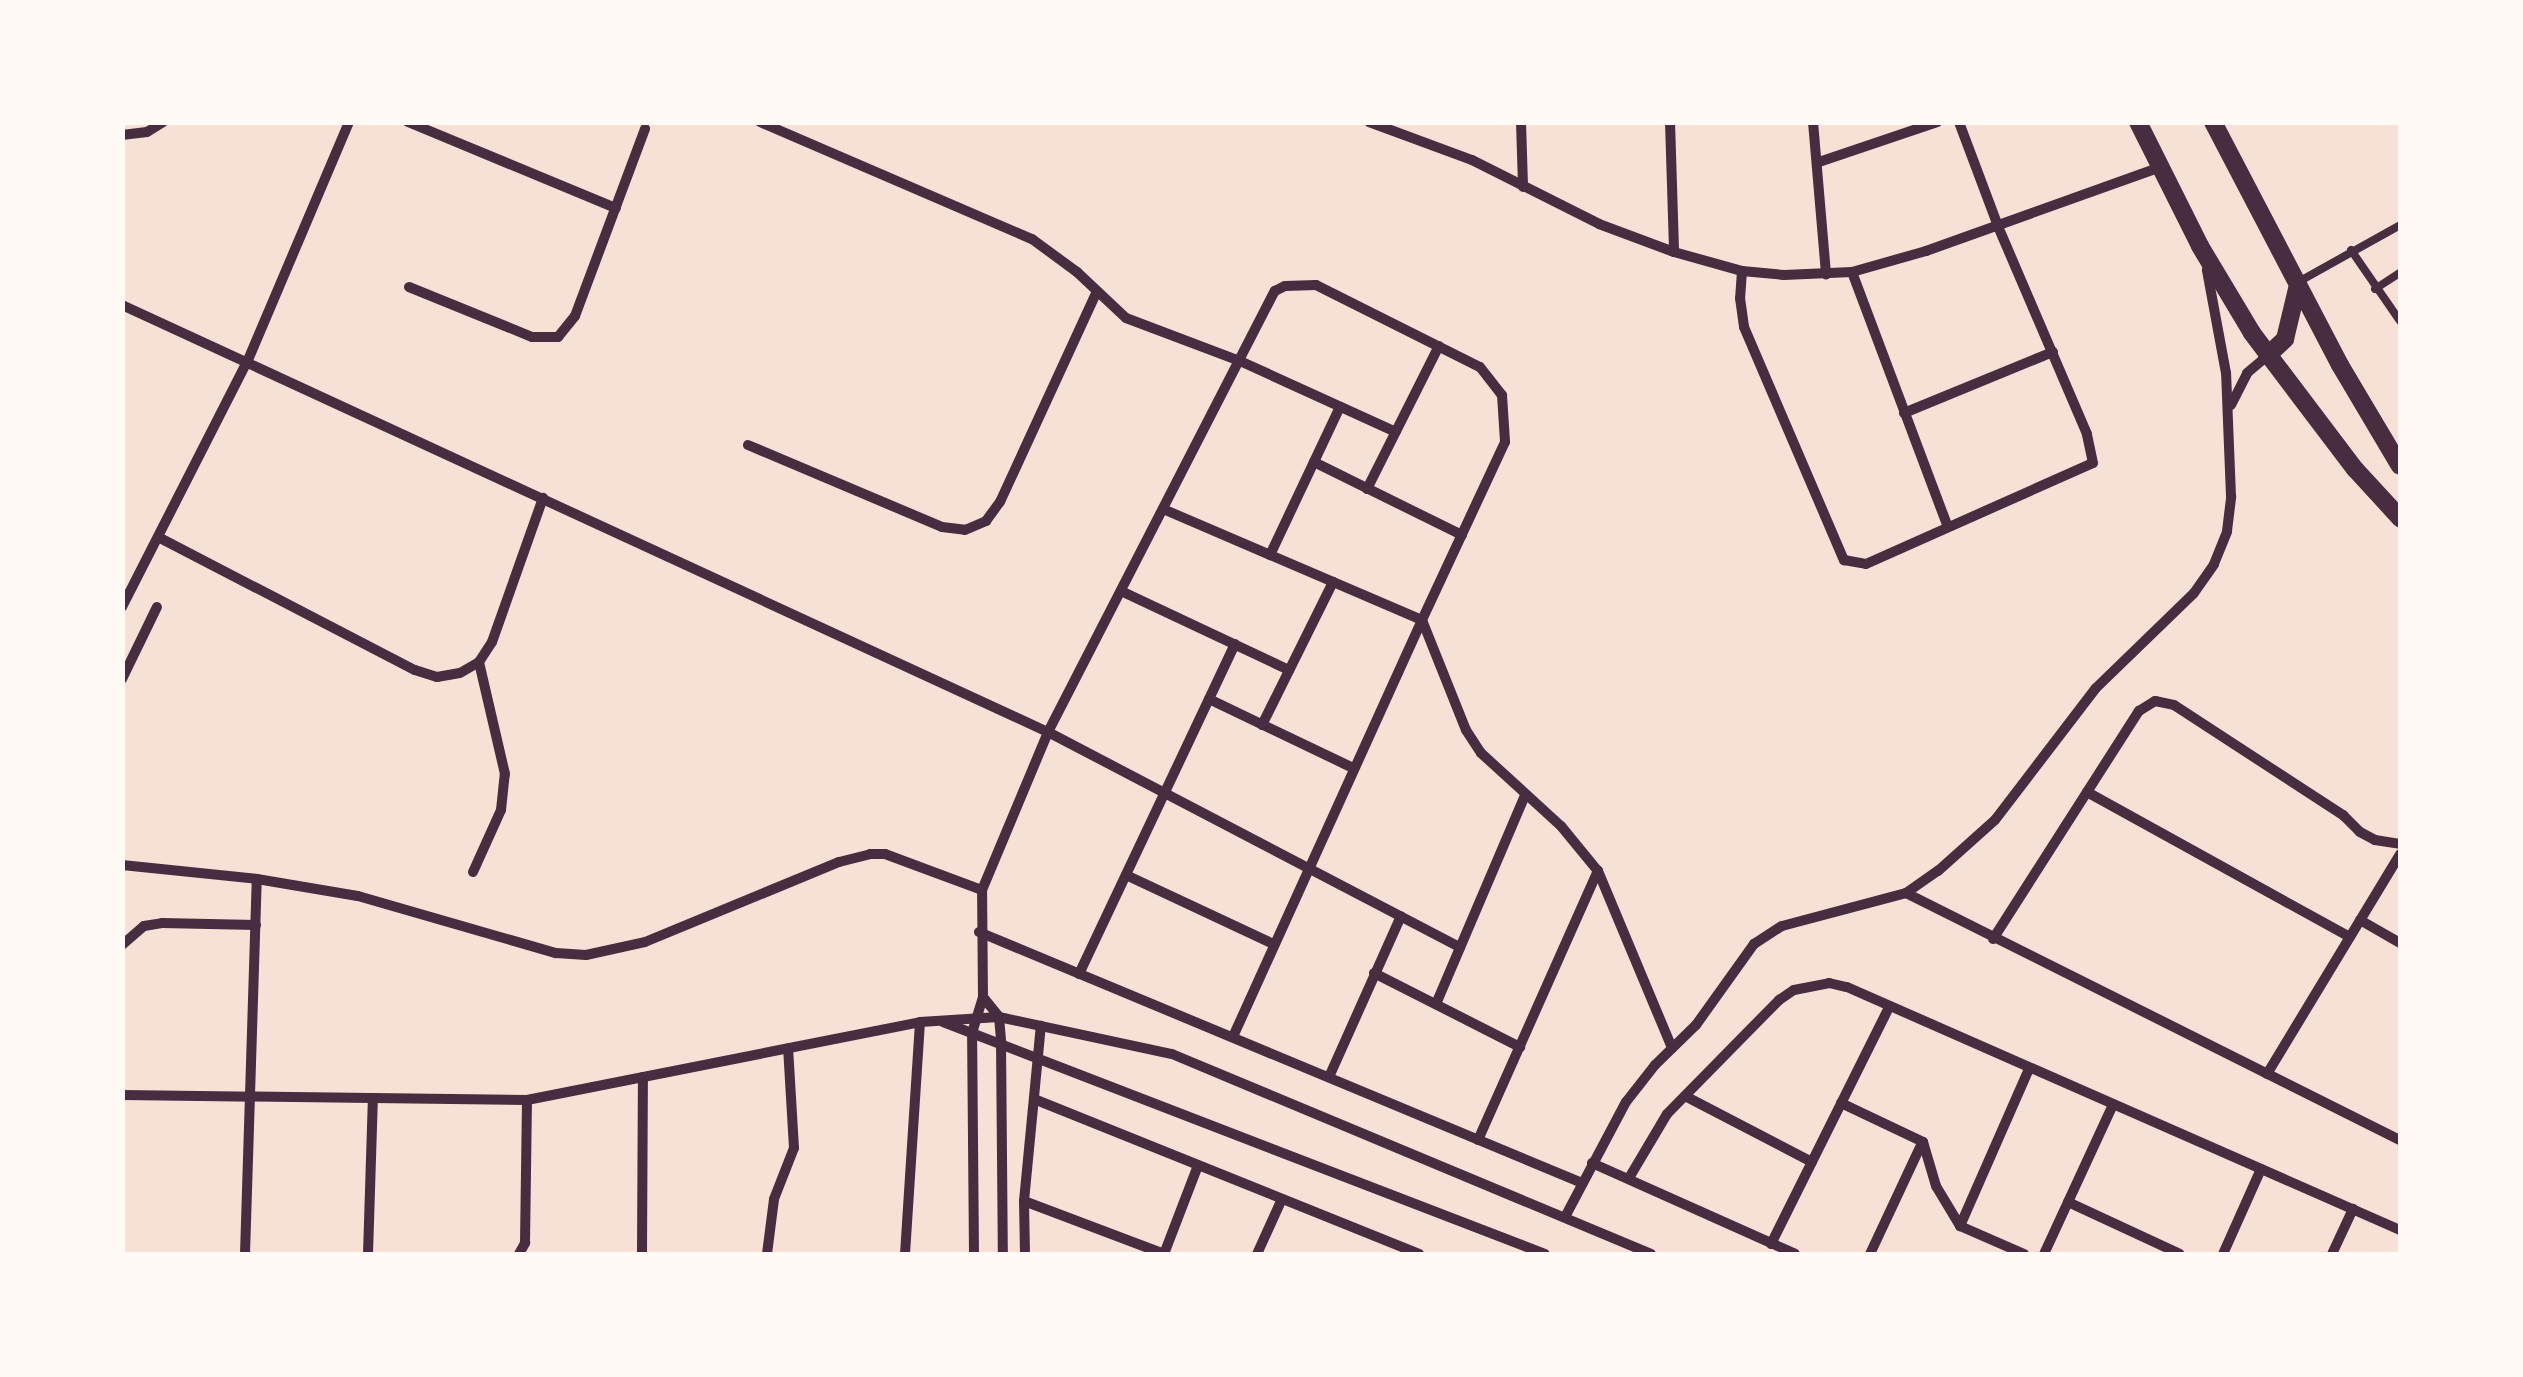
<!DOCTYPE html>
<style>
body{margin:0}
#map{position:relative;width:2523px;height:1377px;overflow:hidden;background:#f7e1d7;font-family:"DejaVu Sans",sans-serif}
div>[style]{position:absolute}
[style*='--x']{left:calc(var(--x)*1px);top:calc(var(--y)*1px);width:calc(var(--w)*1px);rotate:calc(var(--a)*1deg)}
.service>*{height:8px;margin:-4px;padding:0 4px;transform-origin:4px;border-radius:4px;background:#4a2c40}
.minor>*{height:10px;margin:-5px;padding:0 5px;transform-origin:5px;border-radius:5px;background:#4a2c40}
.tertiary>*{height:18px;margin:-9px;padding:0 9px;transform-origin:9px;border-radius:9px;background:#4a2c40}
span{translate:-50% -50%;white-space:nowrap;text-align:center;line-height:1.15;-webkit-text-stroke:8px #fffaf5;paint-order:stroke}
.frame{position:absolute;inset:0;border:125px solid #fffaf5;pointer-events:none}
</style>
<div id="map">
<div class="service">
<div style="--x:2351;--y:250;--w:86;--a:55.4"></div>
<div style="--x:2300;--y:281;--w:115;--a:-29.2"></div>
<div style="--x:2375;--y:289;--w:30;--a:-33"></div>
</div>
<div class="minor">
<div style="--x:408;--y:122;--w:225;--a:22.5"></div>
<div style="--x:760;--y:122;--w:296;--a:23.3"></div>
<div style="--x:1032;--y:239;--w:56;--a:36.3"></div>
<div style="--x:1077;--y:272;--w:67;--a:43.2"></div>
<div style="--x:1126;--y:318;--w:122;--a:20.7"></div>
<div style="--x:1240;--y:361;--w:171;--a:24.5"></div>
<div style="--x:1369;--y:122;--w:110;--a:20.3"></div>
<div style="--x:1472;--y:160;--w:142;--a:26.7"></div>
<div style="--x:1599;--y:224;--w:80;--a:20.5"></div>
<div style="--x:1674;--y:252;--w:71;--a:15.6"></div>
<div style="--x:1742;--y:271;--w:42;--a:5.4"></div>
<div style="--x:1784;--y:275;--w:68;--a:-2.5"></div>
<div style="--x:1852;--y:272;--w:77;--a:-15.8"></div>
<div style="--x:1926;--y:251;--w:250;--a:-19.7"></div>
<div style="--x:1521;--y:122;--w:65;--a:88.2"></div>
<div style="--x:1670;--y:122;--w:130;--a:88.2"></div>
<div style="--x:1813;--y:122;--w:153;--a:85.1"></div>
<div style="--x:122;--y:135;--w:25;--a:-7"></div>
<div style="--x:147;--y:132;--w:19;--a:-32"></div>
<div style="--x:1819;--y:162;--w:125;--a:-18.7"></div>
<div style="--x:1742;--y:271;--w:27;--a:94"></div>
<div style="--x:1740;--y:298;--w:29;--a:82"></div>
<div style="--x:1744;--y:327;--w:254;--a:66.8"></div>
<div style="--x:1844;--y:560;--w:22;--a:10"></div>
<div style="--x:1866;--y:564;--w:248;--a:-24"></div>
<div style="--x:2093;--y:463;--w:30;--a:-102"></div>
<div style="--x:2087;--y:434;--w:226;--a:-113.2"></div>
<div style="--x:1998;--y:226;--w:111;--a:-110.6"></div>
<div style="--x:1852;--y:272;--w:272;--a:69.4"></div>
<div style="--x:409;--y:287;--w:133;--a:22.1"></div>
<div style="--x:532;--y:337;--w:26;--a:0"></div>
<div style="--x:558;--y:337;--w:27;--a:-51"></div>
<div style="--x:575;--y:316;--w:200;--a:-69.5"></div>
<div style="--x:122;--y:305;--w:1020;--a:24.76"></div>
<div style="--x:1048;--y:732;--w:465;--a:27.6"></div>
<div style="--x:2231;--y:405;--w:36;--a:-63"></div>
<div style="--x:2247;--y:373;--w:26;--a:-40"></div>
<div style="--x:1904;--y:413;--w:161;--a:-22.3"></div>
<div style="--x:748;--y:445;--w:211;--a:22.9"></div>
<div style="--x:942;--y:527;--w:23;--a:7"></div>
<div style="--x:965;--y:530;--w:23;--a:-23"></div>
<div style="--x:986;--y:521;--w:24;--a:-54"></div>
<div style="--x:1000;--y:502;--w:230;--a:-65.3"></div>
<div style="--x:1314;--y:462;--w:165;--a:26.3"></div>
<div style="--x:1367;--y:489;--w:160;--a:-63.3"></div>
<div style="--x:1163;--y:509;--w:282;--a:23.2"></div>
<div style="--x:1422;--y:620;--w:458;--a:114.4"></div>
<div style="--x:160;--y:538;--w:287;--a:27.4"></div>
<div style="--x:415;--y:670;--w:23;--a:18"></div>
<div style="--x:437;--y:677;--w:23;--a:-10"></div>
<div style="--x:460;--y:673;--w:22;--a:-30"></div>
<div style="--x:479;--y:662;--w:24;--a:-57"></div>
<div style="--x:492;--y:642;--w:153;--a:-70.5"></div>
<div style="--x:1270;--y:555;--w:164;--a:-64.7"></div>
<div style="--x:1121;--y:591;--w:186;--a:25.2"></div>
<div style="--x:122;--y:607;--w:277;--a:-63"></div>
<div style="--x:248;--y:360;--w:259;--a:-67"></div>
<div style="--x:122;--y:679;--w:80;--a:-64.1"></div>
<div style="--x:1209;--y:699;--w:160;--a:25.6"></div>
<div style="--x:1262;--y:725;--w:160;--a:-63.6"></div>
<div style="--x:2087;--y:792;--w:300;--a:28.9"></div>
<div style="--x:122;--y:865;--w:136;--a:5.9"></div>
<div style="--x:257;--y:879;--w:102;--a:9.6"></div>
<div style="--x:358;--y:896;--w:206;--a:16.1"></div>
<div style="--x:556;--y:953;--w:30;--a:4"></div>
<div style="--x:586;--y:955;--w:60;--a:-12.4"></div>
<div style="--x:645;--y:942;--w:210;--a:-22.4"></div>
<div style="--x:839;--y:862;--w:32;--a:-14"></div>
<div style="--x:870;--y:854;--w:15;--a:0"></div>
<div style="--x:885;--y:854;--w:103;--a:20.4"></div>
<div style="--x:473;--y:872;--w:68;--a:-65.7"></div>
<div style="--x:501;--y:810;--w:36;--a:-84"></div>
<div style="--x:505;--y:774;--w:115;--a:-103.1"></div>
<div style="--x:1126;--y:875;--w:162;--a:25.1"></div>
<div style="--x:1906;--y:893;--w:552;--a:26.57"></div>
<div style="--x:2360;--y:920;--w:46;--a:29.9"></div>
<div style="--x:979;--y:932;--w:653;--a:22.6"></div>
<div style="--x:1993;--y:939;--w:271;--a:-57.4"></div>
<div style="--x:2139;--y:711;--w:19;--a:-32"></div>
<div style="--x:2155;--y:701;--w:19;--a:12"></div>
<div style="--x:2174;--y:705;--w:202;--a:33.1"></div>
<div style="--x:2343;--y:815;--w:24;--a:45"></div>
<div style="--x:2360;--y:832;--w:17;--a:28"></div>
<div style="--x:2375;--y:840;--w:25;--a:9"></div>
<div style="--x:122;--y:945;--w:29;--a:-41"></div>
<div style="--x:144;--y:926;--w:18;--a:-9"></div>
<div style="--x:162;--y:923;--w:94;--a:1.2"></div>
<div style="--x:1374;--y:973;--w:164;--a:26.9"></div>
<div style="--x:1079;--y:974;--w:365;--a:-64.7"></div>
<div style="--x:983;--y:997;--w:26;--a:51"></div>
<div style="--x:999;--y:1017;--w:25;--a:85"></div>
<div style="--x:1001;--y:1042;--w:212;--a:89.5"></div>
<div style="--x:1436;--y:1004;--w:227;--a:-66.9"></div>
<div style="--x:943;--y:1022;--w:645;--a:21.08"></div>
<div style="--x:2267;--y:1074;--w:257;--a:-58.8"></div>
<div style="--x:1329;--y:1077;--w:176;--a:-65.9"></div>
<div style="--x:122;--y:1095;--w:405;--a:0.7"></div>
<div style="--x:527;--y:1100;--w:401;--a:-11.2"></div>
<div style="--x:920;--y:1022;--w:79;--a:-3.6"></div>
<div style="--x:999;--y:1017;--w:177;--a:12.1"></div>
<div style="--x:1172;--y:1054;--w:519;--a:22.66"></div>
<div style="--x:1685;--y:1096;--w:143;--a:27.5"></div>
<div style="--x:1034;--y:1099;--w:415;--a:21.9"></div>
<div style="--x:1841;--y:1103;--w:91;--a:25.4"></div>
<div style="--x:1923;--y:1142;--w:46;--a:73.5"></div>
<div style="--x:1936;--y:1186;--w:47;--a:59"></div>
<div style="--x:1960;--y:1226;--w:70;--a:23.6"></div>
<div style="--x:1478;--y:1140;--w:295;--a:-66"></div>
<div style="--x:1592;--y:1163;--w:222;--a:24.1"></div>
<div style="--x:1629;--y:1178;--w:74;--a:-59.3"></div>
<div style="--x:1667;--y:1114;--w:160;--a:-45.5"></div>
<div style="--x:1779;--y:1000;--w:18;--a:-34"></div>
<div style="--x:1794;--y:990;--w:36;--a:-11"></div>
<div style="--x:1829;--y:983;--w:18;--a:13"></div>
<div style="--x:1847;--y:987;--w:604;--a:23.72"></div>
<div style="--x:1024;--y:1201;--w:150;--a:20.7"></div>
<div style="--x:2068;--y:1202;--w:123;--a:24.9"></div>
<div style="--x:1565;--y:1217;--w:130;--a:-62.1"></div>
<div style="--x:1626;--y:1102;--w:47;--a:-51.9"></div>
<div style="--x:1655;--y:1065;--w:57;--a:-44.3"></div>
<div style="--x:1696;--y:1025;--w:100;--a:-54.4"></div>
<div style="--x:1754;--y:944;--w:33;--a:-33"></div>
<div style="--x:1782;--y:926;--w:128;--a:-14.9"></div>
<div style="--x:1906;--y:893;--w:39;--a:-35"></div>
<div style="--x:1938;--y:871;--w:76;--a:-41.8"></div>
<div style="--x:1995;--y:820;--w:166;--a:-52.6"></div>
<div style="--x:2096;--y:688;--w:136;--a:-44.1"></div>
<div style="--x:2194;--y:593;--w:35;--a:-55"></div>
<div style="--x:2214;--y:564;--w:35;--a:-68"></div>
<div style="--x:2227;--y:531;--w:35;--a:-83"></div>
<div style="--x:2231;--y:496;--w:123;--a:-92.3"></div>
<div style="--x:2226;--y:373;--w:105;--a:-100.5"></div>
<div style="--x:1960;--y:1226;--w:171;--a:-66.3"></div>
<div style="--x:1771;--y:1244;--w:265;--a:-63.5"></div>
<div style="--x:245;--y:1254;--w:375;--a:-88.2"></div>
<div style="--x:368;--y:1254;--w:156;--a:-88.2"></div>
<div style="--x:519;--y:1254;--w:13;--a:-61"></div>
<div style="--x:525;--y:1243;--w:143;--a:-89.2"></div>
<div style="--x:642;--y:1254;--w:177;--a:-89.7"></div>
<div style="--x:767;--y:1254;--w:55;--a:-82.7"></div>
<div style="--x:774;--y:1199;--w:55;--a:-68.6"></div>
<div style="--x:794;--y:1148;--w:100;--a:-93.4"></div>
<div style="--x:905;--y:1254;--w:232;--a:-86.3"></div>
<div style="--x:974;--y:1254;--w:221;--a:-90.5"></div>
<div style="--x:972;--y:1033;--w:38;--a:-73"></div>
<div style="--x:983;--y:997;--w:107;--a:-90.5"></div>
<div style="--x:982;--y:890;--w:171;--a:-67.3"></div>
<div style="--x:1048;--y:732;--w:496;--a:-62.8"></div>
<div style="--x:1275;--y:291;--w:11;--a:-27"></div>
<div style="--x:1285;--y:286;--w:31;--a:-2"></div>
<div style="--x:1316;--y:285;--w:183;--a:26.6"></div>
<div style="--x:1480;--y:367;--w:36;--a:52"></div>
<div style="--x:1502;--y:395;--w:47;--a:86.3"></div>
<div style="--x:1505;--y:442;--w:196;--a:115"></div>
<div style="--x:1422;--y:620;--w:118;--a:68.2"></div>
<div style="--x:1466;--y:730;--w:27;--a:57"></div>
<div style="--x:1481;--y:753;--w:108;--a:42.4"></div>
<div style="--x:1561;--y:826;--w:58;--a:50.6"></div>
<div style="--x:1598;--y:871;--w:192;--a:67.3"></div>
<div style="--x:1025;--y:1254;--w:53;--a:-91.1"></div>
<div style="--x:1024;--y:1201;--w:176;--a:-84.5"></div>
<div style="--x:1164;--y:1254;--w:92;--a:-69"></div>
<div style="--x:1257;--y:1254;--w:58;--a:-65.6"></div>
<div style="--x:1870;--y:1254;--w:123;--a:-64.9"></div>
<div style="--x:2044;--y:1254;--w:164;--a:-65.2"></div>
<div style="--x:2223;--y:1254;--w:93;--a:-65.9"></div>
<div style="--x:2332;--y:1254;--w:50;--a:-65"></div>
</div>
<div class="tertiary">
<div style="--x:2138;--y:122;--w:139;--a:63.4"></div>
<div style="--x:2200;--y:246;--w:101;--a:59.1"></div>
<div style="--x:2252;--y:333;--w:171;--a:52.9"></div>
<div style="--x:2355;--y:469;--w:67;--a:47.4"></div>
<div style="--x:2213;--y:122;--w:274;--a:62.4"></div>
<div style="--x:2340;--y:365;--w:117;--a:59.3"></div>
<div style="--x:2267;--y:356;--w:25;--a:-43"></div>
<div style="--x:2285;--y:339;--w:56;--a:-76.5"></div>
</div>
<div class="frame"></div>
</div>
